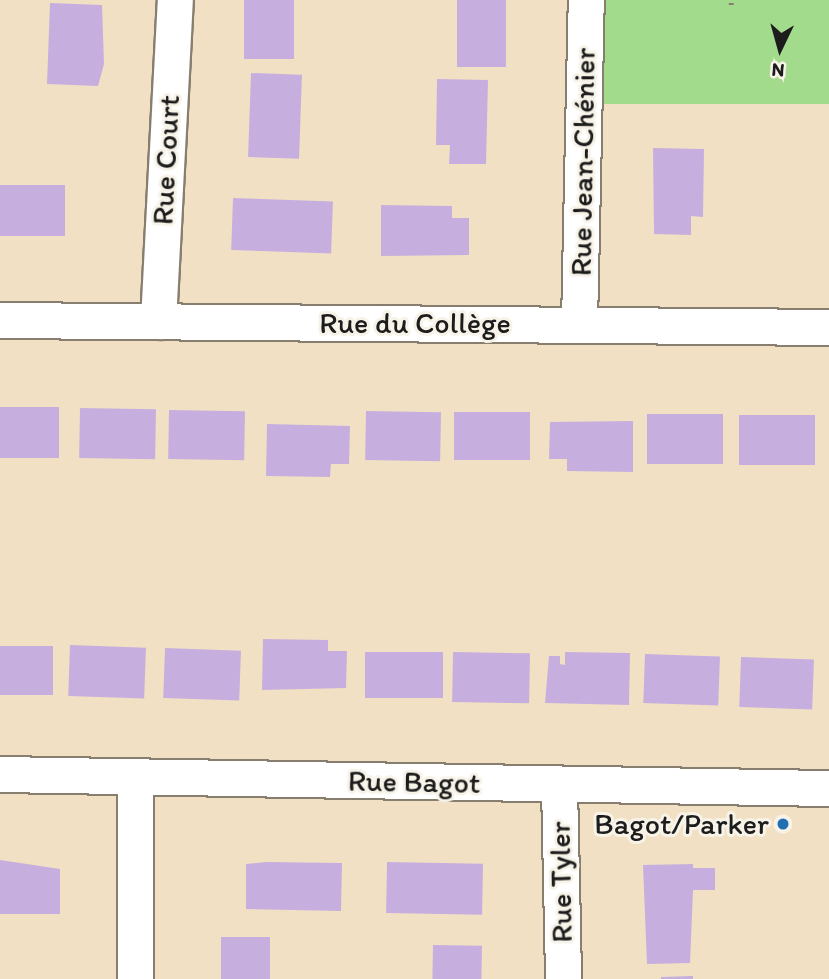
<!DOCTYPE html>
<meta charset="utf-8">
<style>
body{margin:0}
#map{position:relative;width:829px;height:979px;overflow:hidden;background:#f2e0c4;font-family:Itim,sans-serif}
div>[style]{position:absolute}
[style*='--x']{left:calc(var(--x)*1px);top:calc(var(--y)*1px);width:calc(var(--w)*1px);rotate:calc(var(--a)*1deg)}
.green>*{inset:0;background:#a3db8d;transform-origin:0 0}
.building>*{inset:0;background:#c6afde;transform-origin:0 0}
.path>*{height:4.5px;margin-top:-2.25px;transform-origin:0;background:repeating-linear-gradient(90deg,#877e70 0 2px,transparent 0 7px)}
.roads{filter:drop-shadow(2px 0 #877e70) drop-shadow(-2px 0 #877e70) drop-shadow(0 2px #877e70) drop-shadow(0 -2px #877e70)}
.minor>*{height:35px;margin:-17.5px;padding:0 17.5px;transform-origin:17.5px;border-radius:17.5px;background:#fff}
.dots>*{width:19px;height:19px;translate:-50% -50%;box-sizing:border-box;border:4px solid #f7f3e8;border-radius:50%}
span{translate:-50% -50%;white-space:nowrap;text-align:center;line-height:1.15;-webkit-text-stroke:6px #f7f3e8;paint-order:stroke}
.street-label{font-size:30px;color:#1c1c1c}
.poi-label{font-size:30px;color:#1c1c1c}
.right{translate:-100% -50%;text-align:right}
.north{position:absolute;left:745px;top:14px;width:70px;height:70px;-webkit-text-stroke:5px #f7f3e8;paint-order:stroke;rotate:185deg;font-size:19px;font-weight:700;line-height:28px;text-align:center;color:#1c1c1c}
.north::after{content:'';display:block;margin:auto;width:24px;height:32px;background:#1c1c1c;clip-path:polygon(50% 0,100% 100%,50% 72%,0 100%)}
</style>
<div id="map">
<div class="green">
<div style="left:603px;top:0;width:226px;height:104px"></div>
</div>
<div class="building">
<div style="left:244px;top:0;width:50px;height:59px"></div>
<div style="left:457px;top:0;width:49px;height:67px"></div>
<div style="clip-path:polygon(50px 3px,102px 5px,104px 64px,98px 86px,47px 84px)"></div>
<div style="left:251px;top:73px;width:51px;height:84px;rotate:2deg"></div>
<div style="clip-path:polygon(437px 79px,488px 80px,486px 164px,449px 164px,450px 145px,436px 145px)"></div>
<div style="clip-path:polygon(653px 148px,704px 149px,703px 217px,691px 216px,691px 235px,654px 234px)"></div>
<div style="left:0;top:185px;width:65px;height:51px"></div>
<div style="left:233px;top:198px;width:100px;height:52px;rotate:2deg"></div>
<div style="clip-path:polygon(381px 205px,452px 206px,452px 218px,469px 218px,469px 255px,381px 256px)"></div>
<div style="left:0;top:407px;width:59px;height:51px"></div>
<div style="left:80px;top:408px;width:76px;height:50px;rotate:1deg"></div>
<div style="left:169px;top:410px;width:76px;height:49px;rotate:1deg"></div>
<div style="left:366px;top:411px;width:75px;height:49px;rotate:1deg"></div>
<div style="left:454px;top:412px;width:76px;height:48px"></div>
<div style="left:647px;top:414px;width:76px;height:50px"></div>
<div style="left:739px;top:415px;width:76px;height:50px"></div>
<div style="clip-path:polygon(633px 421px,633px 472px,567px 471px,567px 459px,549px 459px,550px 422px)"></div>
<div style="clip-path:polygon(267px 424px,350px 426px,349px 464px,331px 464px,330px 477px,266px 476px)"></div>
<div style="clip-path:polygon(263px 639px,328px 640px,328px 651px,347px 651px,346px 688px,262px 690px)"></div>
<div style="left:70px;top:645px;width:76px;height:51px;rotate:2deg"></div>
<div style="left:0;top:646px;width:53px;height:49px"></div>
<div style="left:165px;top:648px;width:76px;height:50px;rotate:2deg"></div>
<div style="left:365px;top:652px;width:78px;height:46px"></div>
<div style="left:453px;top:652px;width:77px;height:50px;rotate:1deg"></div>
<div style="clip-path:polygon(565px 652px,630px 653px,629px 705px,545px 703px,549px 656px,560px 656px,560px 664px,565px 665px)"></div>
<div style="left:645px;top:654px;width:75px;height:49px;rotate:2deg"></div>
<div style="left:741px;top:657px;width:73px;height:50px;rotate:2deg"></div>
<div style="clip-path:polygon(0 860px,60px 869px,60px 914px,0 914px)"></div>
<div style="clip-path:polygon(267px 862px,342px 863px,341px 911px,246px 909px,246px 864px)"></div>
<div style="left:387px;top:862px;width:96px;height:51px;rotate:1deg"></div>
<div style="clip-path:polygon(693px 864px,693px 868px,715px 868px,715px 890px,693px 890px,690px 963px,647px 964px,643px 865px)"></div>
<div style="left:221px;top:937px;width:49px;height:42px"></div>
<div style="left:433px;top:945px;width:49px;height:34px;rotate:1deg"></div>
<div style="clip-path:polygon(693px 976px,693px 979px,661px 979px,661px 977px)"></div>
</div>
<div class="path">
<div style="--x:731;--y:5;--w:5;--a:-90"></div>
</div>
<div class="roads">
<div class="minor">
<div style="--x:0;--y:320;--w:829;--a:0.48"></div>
<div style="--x:158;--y:321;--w:321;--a:-87"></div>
<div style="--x:579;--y:324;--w:324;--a:-88.8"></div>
<div style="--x:0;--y:774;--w:829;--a:0.97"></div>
<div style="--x:135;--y:777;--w:202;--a:90"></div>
<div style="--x:559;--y:785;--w:194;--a:88.8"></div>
</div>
</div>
<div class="dots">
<div style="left:783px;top:824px;background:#1f6fb2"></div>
</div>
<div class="street-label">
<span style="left:166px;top:160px;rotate:-87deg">Rue Court</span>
<span style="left:583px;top:162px;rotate:-89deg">Rue Jean-Chénier</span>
<span style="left:415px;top:323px">Rue du Collège</span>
<span style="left:414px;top:782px;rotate:1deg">Rue Bagot</span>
<span style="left:561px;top:882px;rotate:-91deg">Rue Tyler</span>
</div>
<div class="poi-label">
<span class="right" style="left:769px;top:824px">Bagot/Parker</span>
</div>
<div class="north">N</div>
</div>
